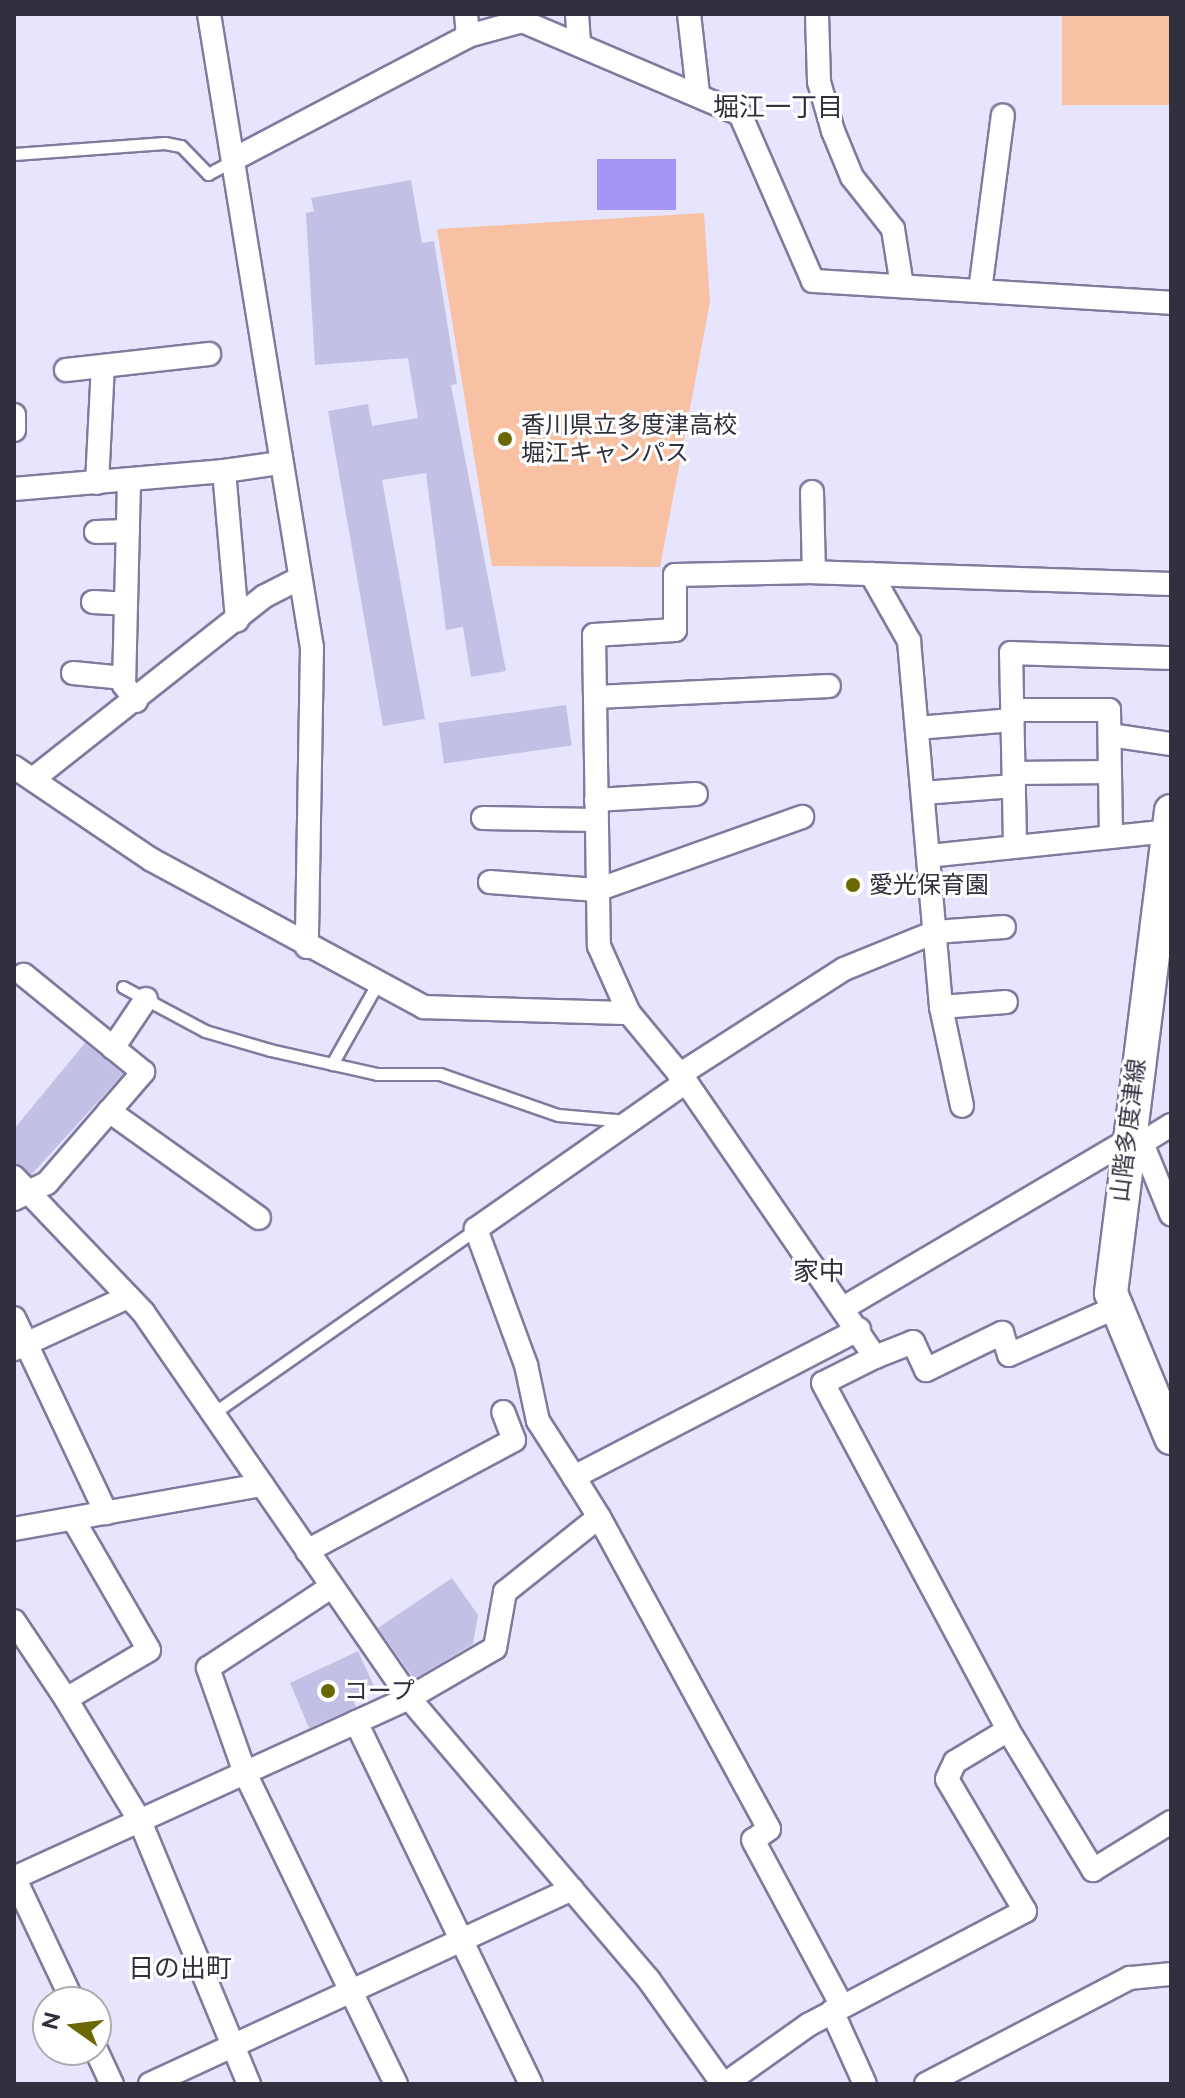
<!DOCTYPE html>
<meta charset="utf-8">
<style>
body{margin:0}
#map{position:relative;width:1185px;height:2098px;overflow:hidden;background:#e7e5fd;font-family:Raleway,"Noto Sans JP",sans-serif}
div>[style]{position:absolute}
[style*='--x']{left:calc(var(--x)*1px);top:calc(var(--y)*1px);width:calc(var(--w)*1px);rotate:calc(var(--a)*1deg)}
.green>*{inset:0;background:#f8c1a4;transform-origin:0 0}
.water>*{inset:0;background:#a496f6;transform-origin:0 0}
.building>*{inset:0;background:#c3c0e6;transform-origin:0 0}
.roads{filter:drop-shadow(2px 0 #7f7b9e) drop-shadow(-2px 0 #7f7b9e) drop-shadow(0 2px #7f7b9e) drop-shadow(0 -2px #7f7b9e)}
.lane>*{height:11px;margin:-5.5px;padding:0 5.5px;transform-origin:5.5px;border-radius:5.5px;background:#fff}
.street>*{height:22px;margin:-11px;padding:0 11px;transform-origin:11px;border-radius:11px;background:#fff}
.secondary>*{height:32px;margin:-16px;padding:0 16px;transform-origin:16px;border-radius:16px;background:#fff}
.dots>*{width:22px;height:22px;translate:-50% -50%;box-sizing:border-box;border:4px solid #fff;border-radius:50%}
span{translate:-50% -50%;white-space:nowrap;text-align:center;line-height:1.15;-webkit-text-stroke:6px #fff;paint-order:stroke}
.poi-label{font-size:24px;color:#31303f}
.left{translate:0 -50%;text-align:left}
.street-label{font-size:24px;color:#31303f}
.neighbourhood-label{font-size:26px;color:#31303f}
.frame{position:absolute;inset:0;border:16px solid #31303f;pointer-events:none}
.north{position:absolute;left:32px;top:1986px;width:80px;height:80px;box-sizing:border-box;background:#fff;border:2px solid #adacb2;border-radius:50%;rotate:284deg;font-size:22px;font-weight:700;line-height:32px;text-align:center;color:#31303f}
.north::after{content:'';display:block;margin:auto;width:28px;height:36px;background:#696802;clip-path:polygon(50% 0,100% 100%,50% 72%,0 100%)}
</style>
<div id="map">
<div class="green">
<div style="left:1062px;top:14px;width:109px;height:91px"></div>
<div style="clip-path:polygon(704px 213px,710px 302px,660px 567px,492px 566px,437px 229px)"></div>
</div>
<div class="water">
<div style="left:676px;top:159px;width:51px;height:79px;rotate:90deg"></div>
</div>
<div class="building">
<div style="clip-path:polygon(411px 180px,422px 243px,434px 241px,457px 384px,451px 385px,506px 671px,471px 677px,463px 627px,446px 630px,426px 473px,382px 480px,425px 719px,383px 726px,328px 411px,368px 404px,372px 426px,418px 418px,408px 358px,315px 365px,306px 213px,314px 211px,311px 198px)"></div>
<div style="left:566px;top:705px;width:41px;height:129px;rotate:82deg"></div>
<div style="clip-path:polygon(85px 1043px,123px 1074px,31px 1175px,14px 1162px,14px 1129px)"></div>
<div style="clip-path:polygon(452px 1578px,478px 1615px,473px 1644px,414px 1679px,378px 1628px)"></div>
<div style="clip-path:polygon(358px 1651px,374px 1686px,352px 1696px,356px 1707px,309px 1728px,290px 1683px)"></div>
</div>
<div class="roads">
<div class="lane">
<div style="--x:14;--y:154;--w:151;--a:-4.2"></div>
<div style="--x:165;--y:143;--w:16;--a:11"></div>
<div style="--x:181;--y:146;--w:39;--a:46"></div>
<div style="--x:208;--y:174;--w:32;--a:-28"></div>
<div style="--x:123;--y:987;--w:93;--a:28.2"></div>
<div style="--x:205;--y:1031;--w:68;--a:16.3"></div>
<div style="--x:270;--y:1050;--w:110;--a:12.6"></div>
<div style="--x:377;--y:1074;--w:63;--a:0"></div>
<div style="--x:440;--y:1074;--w:125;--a:19.2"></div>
<div style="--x:558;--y:1115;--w:69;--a:5"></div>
<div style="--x:332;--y:1064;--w:92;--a:-60.6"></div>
<div style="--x:215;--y:1412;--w:319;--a:-35"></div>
</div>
<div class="street">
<div style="--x:209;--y:14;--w:642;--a:80.77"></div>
<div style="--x:312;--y:648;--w:299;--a:91"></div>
<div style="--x:466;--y:14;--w:22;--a:85"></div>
<div style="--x:577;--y:14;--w:27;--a:86"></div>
<div style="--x:689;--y:14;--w:80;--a:83.5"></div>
<div style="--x:817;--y:14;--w:68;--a:88.3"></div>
<div style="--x:819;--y:82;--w:51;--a:74.1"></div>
<div style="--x:833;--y:131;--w:50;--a:67.6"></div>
<div style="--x:852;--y:177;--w:66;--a:51.7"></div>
<div style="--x:893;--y:229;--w:58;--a:81"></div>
<div style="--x:236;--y:158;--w:262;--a:-27.7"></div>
<div style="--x:468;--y:36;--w:56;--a:-15.5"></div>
<div style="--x:522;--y:21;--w:237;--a:23.1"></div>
<div style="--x:740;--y:114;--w:182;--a:66.4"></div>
<div style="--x:813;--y:281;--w:359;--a:3.5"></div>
<div style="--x:980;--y:291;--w:177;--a:-82.6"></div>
<div style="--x:66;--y:370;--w:144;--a:-6.4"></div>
<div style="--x:14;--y:415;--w:15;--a:90"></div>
<div style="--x:224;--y:471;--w:57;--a:-8.1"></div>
<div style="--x:129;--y:482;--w:203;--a:91.4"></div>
<div style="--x:124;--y:685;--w:20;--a:53"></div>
<div style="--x:97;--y:483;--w:117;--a:-87.1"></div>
<div style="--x:14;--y:489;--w:211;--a:-4.9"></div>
<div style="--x:224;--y:471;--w:150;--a:85"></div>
<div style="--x:812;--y:492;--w:80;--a:88.6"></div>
<div style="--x:96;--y:532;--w:32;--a:-2"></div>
<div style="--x:871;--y:574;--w:77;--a:60.4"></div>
<div style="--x:909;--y:641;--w:367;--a:85"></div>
<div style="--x:941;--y:1007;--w:101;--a:78"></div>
<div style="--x:1171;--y:584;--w:357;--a:-178.1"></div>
<div style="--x:814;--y:572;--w:139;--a:178.8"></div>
<div style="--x:675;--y:575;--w:55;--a:90"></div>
<div style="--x:675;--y:630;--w:81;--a:176.5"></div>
<div style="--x:594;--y:635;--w:311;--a:89.1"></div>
<div style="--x:599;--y:946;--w:73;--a:65.9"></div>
<div style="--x:629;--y:1013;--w:89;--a:50.4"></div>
<div style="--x:686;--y:1082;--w:334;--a:55.5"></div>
<div style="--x:875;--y:1357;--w:58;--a:153.4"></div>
<div style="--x:823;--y:1383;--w:393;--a:61.9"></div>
<div style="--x:1008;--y:1730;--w:164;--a:58.7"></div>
<div style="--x:1093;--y:1870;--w:92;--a:-31.6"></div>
<div style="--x:93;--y:602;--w:33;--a:3"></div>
<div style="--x:73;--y:673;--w:51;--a:5.6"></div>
<div style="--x:596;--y:697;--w:233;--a:-2.7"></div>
<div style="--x:1013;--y:710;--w:96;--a:0"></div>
<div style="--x:1109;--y:710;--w:127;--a:89.1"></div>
<div style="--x:917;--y:728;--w:96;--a:-4.8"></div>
<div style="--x:1110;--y:735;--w:62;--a:8.4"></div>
<div style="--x:14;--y:767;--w:166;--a:34"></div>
<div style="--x:152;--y:860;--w:309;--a:28.4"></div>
<div style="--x:424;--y:1007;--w:205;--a:1.7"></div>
<div style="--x:1014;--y:773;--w:96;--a:-0.6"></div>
<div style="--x:33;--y:779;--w:295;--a:-38.3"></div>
<div style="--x:265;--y:596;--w:39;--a:-27"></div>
<div style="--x:923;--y:793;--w:91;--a:-4.4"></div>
<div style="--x:596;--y:800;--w:100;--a:-3.4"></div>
<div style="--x:483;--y:818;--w:113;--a:1"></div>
<div style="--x:1015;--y:842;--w:189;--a:-91.2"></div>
<div style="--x:1011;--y:653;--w:160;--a:1.8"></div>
<div style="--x:928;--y:856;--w:241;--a:-5.9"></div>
<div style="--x:490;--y:882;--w:107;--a:4.3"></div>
<div style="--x:597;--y:890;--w:218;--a:-19.6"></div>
<div style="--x:941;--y:1007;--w:65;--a:-4.4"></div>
<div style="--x:113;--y:1048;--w:59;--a:-56"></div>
<div style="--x:679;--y:1075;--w:196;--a:-32.7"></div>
<div style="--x:844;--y:969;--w:98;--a:-22.1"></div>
<div style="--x:935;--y:932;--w:69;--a:-4.1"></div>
<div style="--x:109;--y:1111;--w:184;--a:35.5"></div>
<div style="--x:1142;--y:1143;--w:77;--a:67.8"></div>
<div style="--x:14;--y:1177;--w:187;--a:46.3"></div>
<div style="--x:143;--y:1312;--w:469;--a:55.4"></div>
<div style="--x:409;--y:1698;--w:370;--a:49.6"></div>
<div style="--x:649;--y:1980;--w:128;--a:54.6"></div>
<div style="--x:14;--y:1199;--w:37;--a:-26"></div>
<div style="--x:47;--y:1183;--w:147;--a:-49.1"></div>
<div style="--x:143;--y:1072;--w:154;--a:-140.8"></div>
<div style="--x:845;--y:1307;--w:325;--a:-30.5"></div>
<div style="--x:1125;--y:1142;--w:17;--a:3"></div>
<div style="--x:1142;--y:1143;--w:34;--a:-32"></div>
<div style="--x:14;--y:1318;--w:216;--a:64.7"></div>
<div style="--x:15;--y:1349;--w:124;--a:-24.7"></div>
<div style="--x:875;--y:1357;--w:41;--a:-21.5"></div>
<div style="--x:913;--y:1342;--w:31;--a:65"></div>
<div style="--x:926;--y:1370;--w:85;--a:-26"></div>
<div style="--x:1002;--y:1333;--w:23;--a:72"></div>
<div style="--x:1009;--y:1355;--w:118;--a:-24"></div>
<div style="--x:574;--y:1477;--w:67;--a:-122.7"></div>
<div style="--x:538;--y:1421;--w:57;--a:-102.1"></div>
<div style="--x:526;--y:1365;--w:145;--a:-110.2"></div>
<div style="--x:476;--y:1229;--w:256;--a:-35"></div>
<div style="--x:599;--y:1517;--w:355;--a:61.4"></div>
<div style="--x:769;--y:1829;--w:19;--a:145"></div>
<div style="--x:753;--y:1840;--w:188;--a:61.8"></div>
<div style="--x:73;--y:1519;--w:151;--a:59.9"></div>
<div style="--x:149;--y:1650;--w:96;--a:149.4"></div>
<div style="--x:66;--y:1699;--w:143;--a:58.8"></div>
<div style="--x:140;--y:1821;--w:285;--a:67.5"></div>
<div style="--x:14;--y:1529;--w:252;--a:-10.1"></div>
<div style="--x:307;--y:1551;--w:235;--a:-28.2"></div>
<div style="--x:514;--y:1440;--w:30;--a:-111"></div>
<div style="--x:331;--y:1587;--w:147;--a:146.6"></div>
<div style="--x:208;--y:1668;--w:111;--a:70.6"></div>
<div style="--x:245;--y:1773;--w:346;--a:64.1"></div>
<div style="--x:14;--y:1621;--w:94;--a:56.3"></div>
<div style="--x:356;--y:1722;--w:402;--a:64.2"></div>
<div style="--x:14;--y:1877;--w:138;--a:64.7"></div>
<div style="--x:14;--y:1878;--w:434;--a:-24.5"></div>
<div style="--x:409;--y:1698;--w:99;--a:-30.2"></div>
<div style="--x:495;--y:1648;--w:57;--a:-79.9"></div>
<div style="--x:505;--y:1592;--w:120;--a:-38.6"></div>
<div style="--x:599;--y:1517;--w:47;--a:-122"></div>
<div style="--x:574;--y:1477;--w:321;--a:-27.4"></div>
<div style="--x:832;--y:2011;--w:80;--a:65.7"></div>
<div style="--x:96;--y:2050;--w:38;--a:65"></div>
<div style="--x:150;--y:2084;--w:465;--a:-24.8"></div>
<div style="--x:725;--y:2084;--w:102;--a:-35.4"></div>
<div style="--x:808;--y:2025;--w:245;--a:-27.7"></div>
<div style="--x:1025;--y:1911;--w:153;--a:-120.6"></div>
<div style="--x:947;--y:1779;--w:19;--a:-65"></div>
<div style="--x:955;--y:1762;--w:62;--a:-31.1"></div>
<div style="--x:926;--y:2084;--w:230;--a:-27.5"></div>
<div style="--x:1130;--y:1978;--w:41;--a:-5.6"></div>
</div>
<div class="secondary">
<div style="--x:1171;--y:811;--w:486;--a:97.1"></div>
<div style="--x:1111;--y:1293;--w:157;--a:67.5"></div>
</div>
</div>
<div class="dots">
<div style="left:505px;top:439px;background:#696802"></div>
<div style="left:853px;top:885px;background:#696802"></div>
<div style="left:328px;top:1691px;background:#696802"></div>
</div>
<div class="poi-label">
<span class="left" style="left:521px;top:439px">香川県立多度津高校<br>堀江キャンパス</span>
<span class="left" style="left:869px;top:885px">愛光保育園</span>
<span class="left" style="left:344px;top:1691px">コープ</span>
</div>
<div class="street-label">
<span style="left:1128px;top:1130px;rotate:-83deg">山階多度津線</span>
</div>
<div class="neighbourhood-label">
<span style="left:778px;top:108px">堀江一丁目</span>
<span style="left:819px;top:1272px">家中</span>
<span style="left:180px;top:1969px">日の出町</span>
</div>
<div class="frame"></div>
<div class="north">N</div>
</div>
